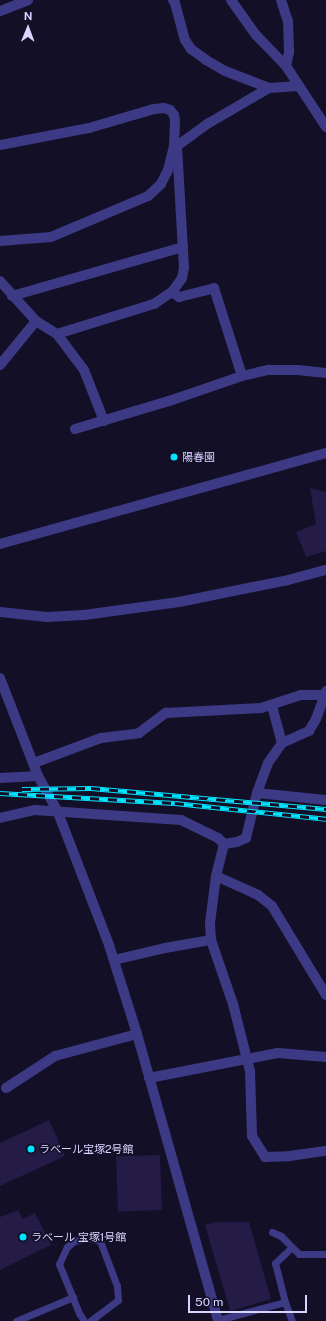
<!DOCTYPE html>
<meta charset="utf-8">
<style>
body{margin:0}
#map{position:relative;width:326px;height:1321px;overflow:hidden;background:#130f26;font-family:"Public Sans","Noto Sans JP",sans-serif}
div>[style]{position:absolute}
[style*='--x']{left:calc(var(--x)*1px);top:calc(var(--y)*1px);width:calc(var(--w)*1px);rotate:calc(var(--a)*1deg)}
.building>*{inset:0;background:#241b47;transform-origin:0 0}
.service>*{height:7px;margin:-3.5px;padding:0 3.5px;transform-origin:3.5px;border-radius:3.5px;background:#3d3a85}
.minor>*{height:10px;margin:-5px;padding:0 5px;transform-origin:5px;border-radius:5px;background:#3d3a85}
.tertiary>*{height:10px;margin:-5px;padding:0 5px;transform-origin:5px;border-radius:5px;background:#3d3a85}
.rail>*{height:4.5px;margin-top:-2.25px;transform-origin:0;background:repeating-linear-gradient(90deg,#130f26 0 9px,#00e5ff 0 18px);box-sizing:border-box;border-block:1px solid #00e5ff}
.dots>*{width:11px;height:11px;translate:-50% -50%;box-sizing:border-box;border:2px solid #130f26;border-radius:50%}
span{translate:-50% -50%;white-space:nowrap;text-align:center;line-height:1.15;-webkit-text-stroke:3px #130f26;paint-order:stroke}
.poi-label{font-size:11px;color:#d9d4ff}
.left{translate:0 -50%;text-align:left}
.north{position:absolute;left:8px;top:8px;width:40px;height:40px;-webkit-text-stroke:3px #130f26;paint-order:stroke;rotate:1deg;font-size:11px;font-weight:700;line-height:16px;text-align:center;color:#d9d4ff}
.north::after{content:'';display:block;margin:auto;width:14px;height:18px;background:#d9d4ff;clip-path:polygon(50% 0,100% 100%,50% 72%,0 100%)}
.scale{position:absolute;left:188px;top:1295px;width:119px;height:18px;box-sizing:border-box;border:2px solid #d9d4ff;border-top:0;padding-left:5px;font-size:12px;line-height:14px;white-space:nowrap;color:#d9d4ff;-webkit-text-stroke:3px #130f26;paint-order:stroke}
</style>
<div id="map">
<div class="building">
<div style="clip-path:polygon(310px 488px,326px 492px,326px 551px,306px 557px,296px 532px,316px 524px)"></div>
<div style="clip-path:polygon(49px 1120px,65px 1156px,0 1186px,0 1143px)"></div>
<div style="left:160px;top:1155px;width:55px;height:44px;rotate:88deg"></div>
<div style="clip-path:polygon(18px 1210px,23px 1219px,35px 1213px,51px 1245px,0 1270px,0 1217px)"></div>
<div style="clip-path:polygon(215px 1222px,249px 1222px,271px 1299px,230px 1311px,205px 1225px)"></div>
</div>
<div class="service">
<div style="--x:272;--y:1232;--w:10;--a:24"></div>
<div style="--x:281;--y:1236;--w:25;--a:45"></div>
<div style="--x:299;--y:1254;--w:27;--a:0"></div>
<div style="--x:285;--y:1302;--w:40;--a:-104.4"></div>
<div style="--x:275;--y:1263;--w:23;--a:-43"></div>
<div style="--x:218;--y:1320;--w:69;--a:-15"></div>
<div style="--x:285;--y:1302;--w:20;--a:70"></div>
<div style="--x:16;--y:1321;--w:62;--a:-22.8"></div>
<div style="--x:84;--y:1321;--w:9;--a:-122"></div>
<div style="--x:79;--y:1313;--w:53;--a:-112.2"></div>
<div style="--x:59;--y:1264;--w:19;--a:-65"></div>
<div style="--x:67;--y:1247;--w:9;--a:-41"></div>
<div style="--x:74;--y:1241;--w:14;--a:-12"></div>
<div style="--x:88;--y:1238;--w:12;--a:14"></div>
<div style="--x:100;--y:1241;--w:48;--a:69.3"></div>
<div style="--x:117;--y:1286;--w:14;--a:86"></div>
<div style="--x:118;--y:1300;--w:35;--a:143"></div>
</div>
<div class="minor">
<div style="--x:173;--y:0;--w:4;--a:56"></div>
<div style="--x:175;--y:3;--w:38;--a:75"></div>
<div style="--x:185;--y:40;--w:11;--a:56"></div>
<div style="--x:191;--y:49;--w:19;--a:36"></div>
<div style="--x:206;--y:60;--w:22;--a:30"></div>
<div style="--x:225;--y:71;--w:47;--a:21.1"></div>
<div style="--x:269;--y:88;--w:29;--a:-4"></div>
<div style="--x:231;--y:0;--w:43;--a:54.5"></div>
<div style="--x:256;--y:35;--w:43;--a:45.9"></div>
<div style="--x:286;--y:66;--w:73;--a:56.7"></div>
<div style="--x:281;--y:0;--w:22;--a:72"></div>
<div style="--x:288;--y:21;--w:31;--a:88"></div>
<div style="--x:289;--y:52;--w:14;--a:102"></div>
<div style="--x:0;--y:11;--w:30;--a:-21"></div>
<div style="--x:0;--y:145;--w:91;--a:-10.8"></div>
<div style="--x:89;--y:128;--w:68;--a:-16.3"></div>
<div style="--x:154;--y:109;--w:10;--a:-6"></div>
<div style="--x:164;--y:108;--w:6;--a:18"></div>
<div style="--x:170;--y:110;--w:6;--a:51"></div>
<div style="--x:174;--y:115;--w:5;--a:79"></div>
<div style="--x:175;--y:120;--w:26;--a:92"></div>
<div style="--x:174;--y:146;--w:25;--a:104"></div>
<div style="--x:168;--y:170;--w:16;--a:117"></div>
<div style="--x:161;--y:184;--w:18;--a:137"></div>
<div style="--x:148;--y:196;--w:105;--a:157.1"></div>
<div style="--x:51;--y:237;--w:51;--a:175.5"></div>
<div style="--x:0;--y:281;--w:54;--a:48"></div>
<div style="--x:36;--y:321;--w:25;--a:32"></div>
<div style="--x:172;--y:292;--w:9;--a:36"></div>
<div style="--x:179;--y:297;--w:36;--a:-14"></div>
<div style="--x:214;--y:288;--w:92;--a:72.3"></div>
<div style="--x:12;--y:296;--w:178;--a:-16"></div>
<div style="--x:0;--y:365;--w:57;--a:-50.7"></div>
<div style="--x:104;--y:421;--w:55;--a:-111.4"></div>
<div style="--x:84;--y:370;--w:45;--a:-126.9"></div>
<div style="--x:57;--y:334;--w:102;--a:-17.2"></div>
<div style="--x:154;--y:304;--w:22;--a:-34"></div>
<div style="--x:172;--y:292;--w:17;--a:-54"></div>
<div style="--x:182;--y:278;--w:10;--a:-79"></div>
<div style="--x:184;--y:268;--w:122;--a:-93.3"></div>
<div style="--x:177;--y:146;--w:39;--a:-36"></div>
<div style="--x:209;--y:123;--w:69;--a:-30.3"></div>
<div style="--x:75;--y:429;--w:101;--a:-16.6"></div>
<div style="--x:172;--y:400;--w:74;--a:-18.9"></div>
<div style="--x:242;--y:376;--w:28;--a:-13"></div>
<div style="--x:269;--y:370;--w:29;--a:0"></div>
<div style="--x:298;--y:370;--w:28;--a:6"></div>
<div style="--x:0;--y:612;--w:47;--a:6.1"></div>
<div style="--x:47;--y:617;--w:37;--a:-3"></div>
<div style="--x:84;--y:615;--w:96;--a:-7.8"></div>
<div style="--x:179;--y:602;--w:111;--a:-11.4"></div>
<div style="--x:288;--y:580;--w:39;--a:-15"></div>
<div style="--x:272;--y:706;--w:38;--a:75"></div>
<div style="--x:34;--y:763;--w:72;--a:-20.5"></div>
<div style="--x:101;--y:738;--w:38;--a:-7"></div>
<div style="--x:139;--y:733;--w:34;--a:-37"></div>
<div style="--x:166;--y:713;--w:95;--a:-3"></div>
<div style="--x:261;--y:708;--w:42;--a:-18"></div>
<div style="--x:301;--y:695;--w:23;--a:0"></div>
<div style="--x:0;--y:778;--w:38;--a:-3"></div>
<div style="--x:257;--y:793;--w:69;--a:5.8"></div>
<div style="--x:0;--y:818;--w:36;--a:-13"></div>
<div style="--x:35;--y:810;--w:146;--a:3.9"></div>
<div style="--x:181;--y:820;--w:41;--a:25.9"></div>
<div style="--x:218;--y:838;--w:8;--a:45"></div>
<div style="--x:224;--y:844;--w:33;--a:104"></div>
<div style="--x:216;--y:876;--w:47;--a:97.3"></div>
<div style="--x:210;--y:923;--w:17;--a:87"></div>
<div style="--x:211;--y:940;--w:68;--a:71"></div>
<div style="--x:233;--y:1004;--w:69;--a:75.8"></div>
<div style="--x:250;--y:1071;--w:65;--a:88.2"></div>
<div style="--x:252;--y:1136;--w:25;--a:58"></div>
<div style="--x:265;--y:1157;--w:24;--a:-2"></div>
<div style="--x:289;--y:1156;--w:37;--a:-8"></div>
<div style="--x:224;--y:844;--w:13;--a:-9"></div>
<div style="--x:237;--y:842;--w:10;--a:-24"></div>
<div style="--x:246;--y:838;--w:46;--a:-76.3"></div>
<div style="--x:257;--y:793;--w:32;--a:-70"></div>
<div style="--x:268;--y:763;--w:24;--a:-55"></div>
<div style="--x:282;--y:743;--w:30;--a:-24"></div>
<div style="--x:309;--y:731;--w:14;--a:-60"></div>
<div style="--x:316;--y:719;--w:30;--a:-70"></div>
<div style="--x:216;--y:876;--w:46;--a:24.3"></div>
<div style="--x:258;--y:895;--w:18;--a:38"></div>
<div style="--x:272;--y:906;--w:104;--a:58.8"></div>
<div style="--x:114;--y:960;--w:52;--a:-13.2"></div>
<div style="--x:165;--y:948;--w:47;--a:-9.9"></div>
<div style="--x:149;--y:1078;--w:131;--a:-11"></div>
<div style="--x:278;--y:1053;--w:48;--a:4.8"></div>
<div style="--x:6;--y:1088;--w:59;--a:-33.1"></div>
<div style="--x:55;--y:1056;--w:85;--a:-15"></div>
</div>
<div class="tertiary">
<div style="--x:0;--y:544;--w:338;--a:-15.6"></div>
<div style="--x:0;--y:678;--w:105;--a:68.8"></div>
<div style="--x:38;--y:776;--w:39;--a:61"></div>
<div style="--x:57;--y:810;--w:145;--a:68.9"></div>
<div style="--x:109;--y:945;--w:93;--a:72.5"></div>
<div style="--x:137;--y:1034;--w:298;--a:74.2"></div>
</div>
<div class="rail">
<div style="--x:22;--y:789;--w:69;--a:-0.8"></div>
<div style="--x:91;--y:788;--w:236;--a:5.1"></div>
<div style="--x:0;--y:793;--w:175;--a:3.3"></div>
<div style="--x:175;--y:803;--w:152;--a:6"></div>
</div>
<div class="dots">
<div style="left:174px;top:457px;background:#00e5ff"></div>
<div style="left:31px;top:1149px;background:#00e5ff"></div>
<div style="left:23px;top:1237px;background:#00e5ff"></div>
</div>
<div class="poi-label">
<span class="left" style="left:182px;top:457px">陽春園</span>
<span class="left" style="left:39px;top:1149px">ラベール宝塚2号館</span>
<span class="left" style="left:31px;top:1237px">ラベール 宝塚1号館</span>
</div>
<div class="north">N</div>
<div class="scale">50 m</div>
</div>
